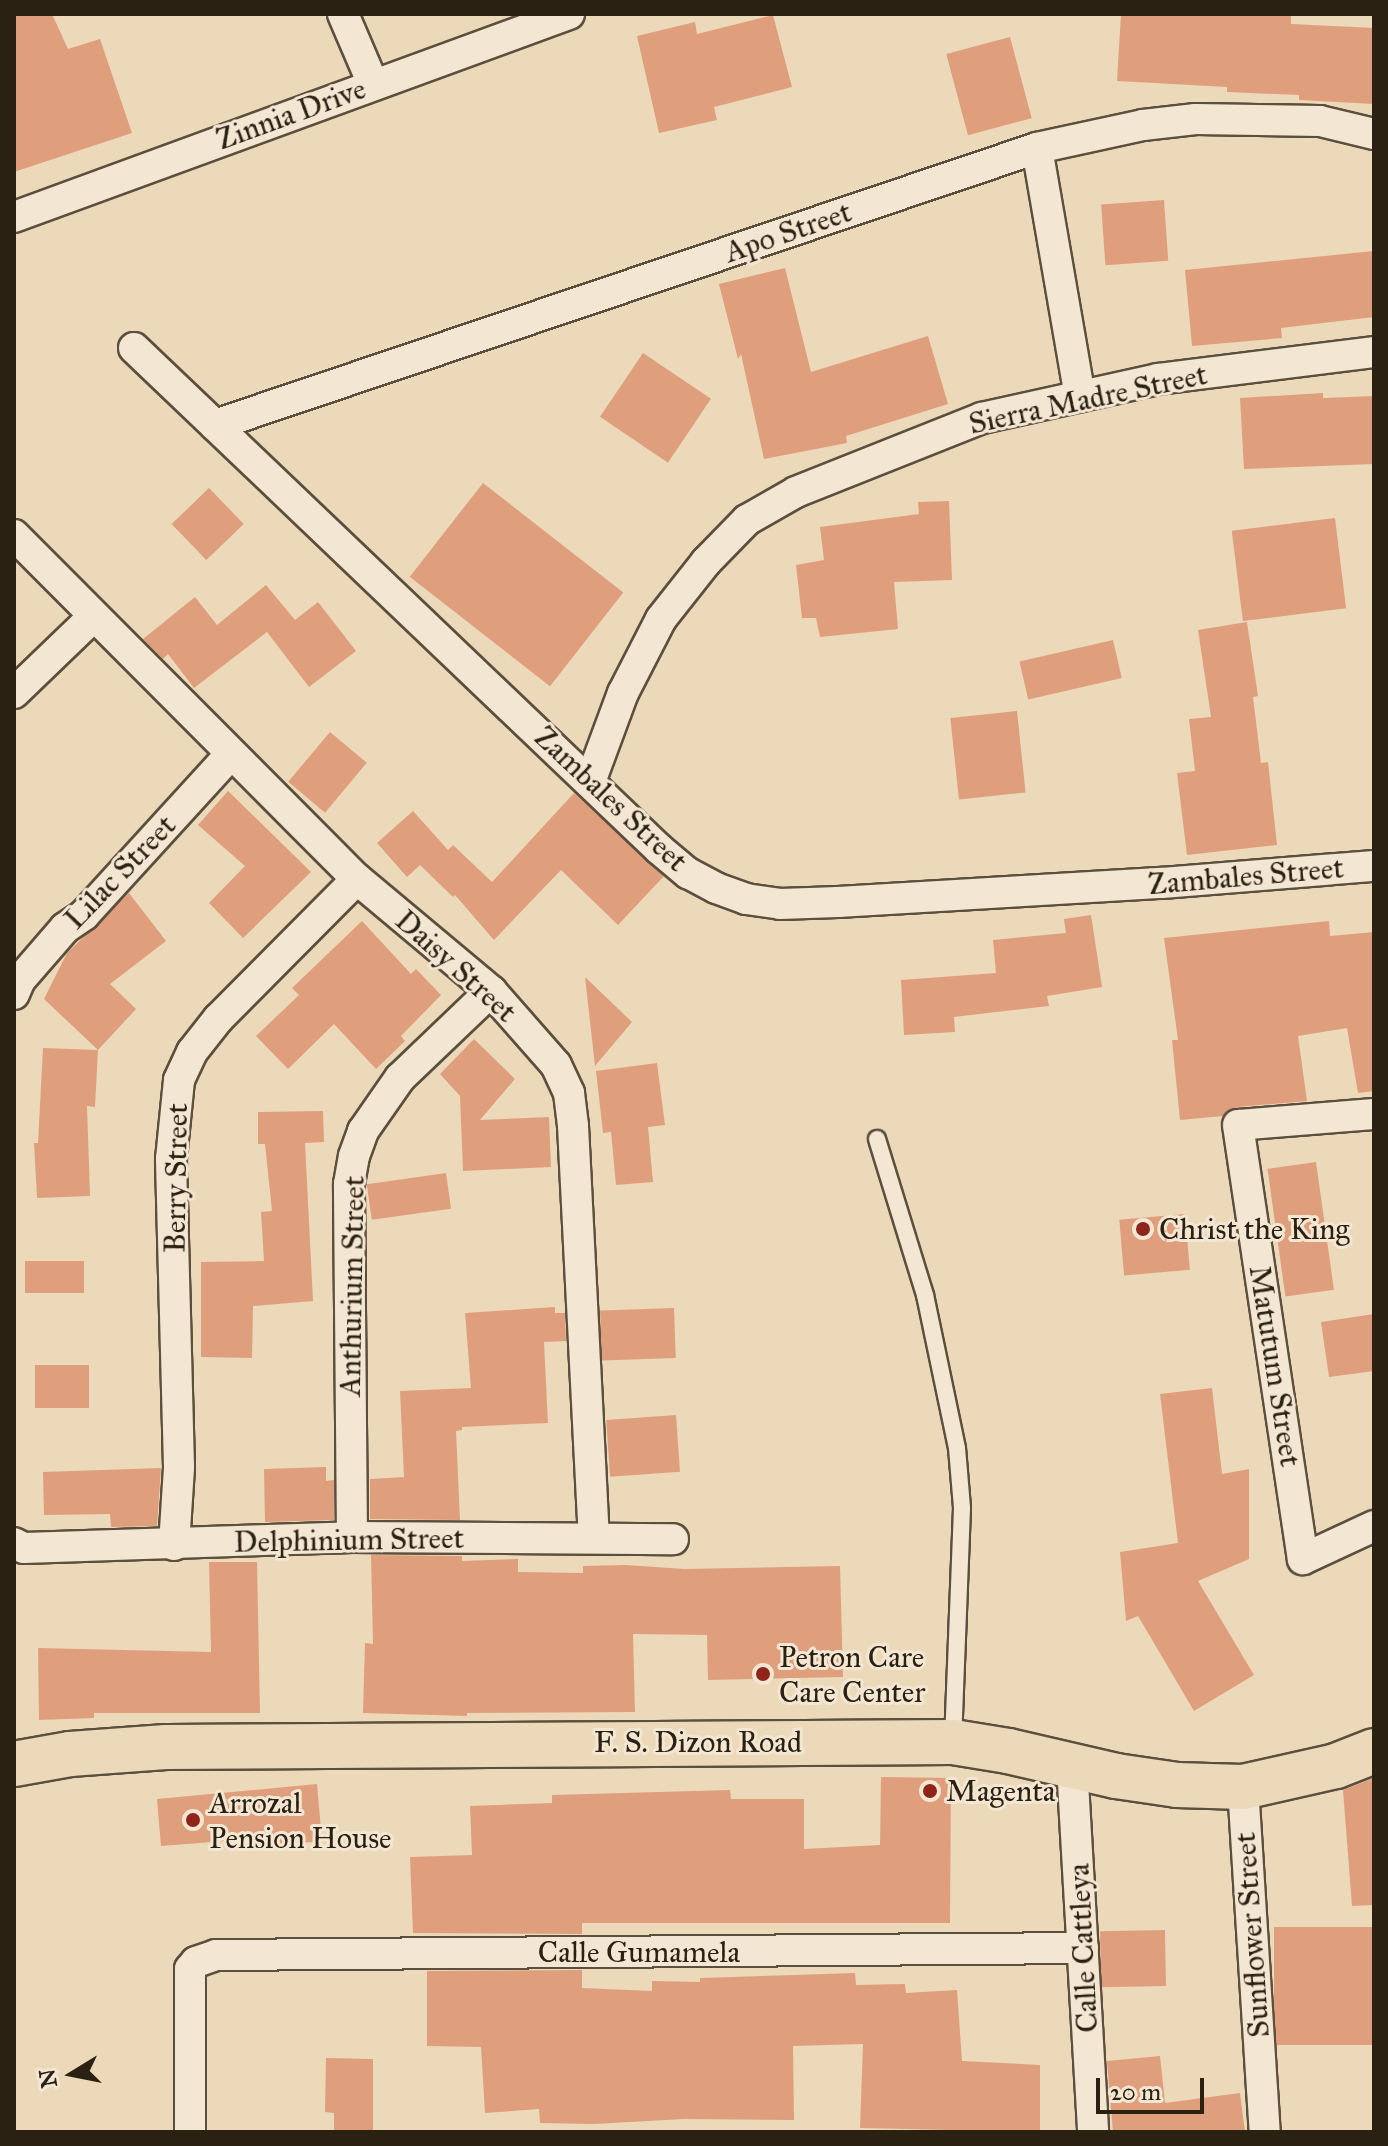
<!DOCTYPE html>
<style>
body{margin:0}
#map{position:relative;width:1388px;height:2146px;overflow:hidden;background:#ecd9ba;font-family:"IM FELL Great Primer",serif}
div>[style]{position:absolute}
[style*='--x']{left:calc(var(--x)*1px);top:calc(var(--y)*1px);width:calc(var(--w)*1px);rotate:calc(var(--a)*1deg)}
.building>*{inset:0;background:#df9f7d;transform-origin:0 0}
.roads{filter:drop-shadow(2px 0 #5b4f3d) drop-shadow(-2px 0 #5b4f3d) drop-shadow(0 2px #5b4f3d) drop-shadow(0 -2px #5b4f3d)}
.lane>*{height:16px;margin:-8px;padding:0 8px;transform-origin:8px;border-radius:8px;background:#f3e6d2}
.street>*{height:30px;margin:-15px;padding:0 15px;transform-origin:15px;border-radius:15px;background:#f3e6d2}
.primary>*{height:44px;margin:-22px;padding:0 22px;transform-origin:22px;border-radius:22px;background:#ecd9ba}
.dots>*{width:22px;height:22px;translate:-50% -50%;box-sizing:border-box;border:4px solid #f3e6d2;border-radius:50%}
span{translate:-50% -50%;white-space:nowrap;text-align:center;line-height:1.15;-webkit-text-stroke:6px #f3e6d2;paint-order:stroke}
.street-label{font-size:30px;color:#2b2113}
.poi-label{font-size:30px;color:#2b2113}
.left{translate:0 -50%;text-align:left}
.frame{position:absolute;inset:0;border:16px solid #2b2113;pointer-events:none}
.north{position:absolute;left:32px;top:2034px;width:80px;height:80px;-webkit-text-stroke:6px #f3e6d2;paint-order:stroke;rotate:260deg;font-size:22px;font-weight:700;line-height:32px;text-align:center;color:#2b2113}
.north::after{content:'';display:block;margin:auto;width:28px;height:36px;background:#2b2113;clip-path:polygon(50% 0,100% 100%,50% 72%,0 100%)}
.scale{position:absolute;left:1096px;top:2078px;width:108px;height:36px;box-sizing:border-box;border:4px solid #2b2113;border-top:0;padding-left:10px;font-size:24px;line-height:28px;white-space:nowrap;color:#2b2113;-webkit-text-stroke:6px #f3e6d2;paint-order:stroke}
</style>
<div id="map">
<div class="building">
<div style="clip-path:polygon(14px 14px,52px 14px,68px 49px,100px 39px,132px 133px,14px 172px)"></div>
<div style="clip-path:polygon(1121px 14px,1291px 15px,1291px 24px,1374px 28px,1374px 104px,1299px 100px,1299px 95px,1227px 92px,1227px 87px,1117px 81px)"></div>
<div style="clip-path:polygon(773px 15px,792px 87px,714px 107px,717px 120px,659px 133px,637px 36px,695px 22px,697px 34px)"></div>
<div style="left:1010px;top:37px;width:84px;height:66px;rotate:75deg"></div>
<div style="left:1164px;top:200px;width:61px;height:63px;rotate:86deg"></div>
<div style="clip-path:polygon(1374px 251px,1374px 317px,1281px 328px,1282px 338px,1192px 346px,1185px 270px)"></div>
<div style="clip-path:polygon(785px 268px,811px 372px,928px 336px,948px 404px,846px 436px,847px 443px,764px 459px,741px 354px,738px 359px,719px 284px)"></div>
<div style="left:643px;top:353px;width:82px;height:77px;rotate:34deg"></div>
<div style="clip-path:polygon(1323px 393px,1323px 398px,1374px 396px,1374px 464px,1244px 469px,1240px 398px)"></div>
<div style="left:483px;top:483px;width:178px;height:119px;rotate:38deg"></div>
<div style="left:209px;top:488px;width:50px;height:52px;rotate:46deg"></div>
<div style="clip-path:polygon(949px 501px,952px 580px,894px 582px,898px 629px,820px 637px,816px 618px,802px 618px,796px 565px,824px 560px,820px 527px,919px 514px,918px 502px)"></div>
<div style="left:1335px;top:518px;width:91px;height:104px;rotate:83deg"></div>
<div style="clip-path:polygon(266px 585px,295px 620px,318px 602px,356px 651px,309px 687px,267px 632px,194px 688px,168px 654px,163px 659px,143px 639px,195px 597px,217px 625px)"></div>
<div style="clip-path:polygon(1247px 622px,1258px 696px,1253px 697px,1261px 763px,1268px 762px,1277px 845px,1187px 855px,1177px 773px,1195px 771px,1189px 719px,1211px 717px,1198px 630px)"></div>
<div style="left:1113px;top:640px;width:39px;height:96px;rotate:77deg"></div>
<div style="left:1017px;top:711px;width:82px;height:67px;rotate:84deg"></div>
<div style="left:330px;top:732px;width:48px;height:65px;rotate:40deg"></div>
<div style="clip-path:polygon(228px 791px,311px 872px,243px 938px,209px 903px,245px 866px,198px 825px)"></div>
<div style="clip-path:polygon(574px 793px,664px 876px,618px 925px,561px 870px,494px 940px,455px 895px,453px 897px,420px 865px,407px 877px,377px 843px,413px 811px,448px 850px,453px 845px,492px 882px)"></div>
<div style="clip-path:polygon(129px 893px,166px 941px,110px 984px,136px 1009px,98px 1050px,44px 999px,67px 953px)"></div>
<div style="clip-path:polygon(1091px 915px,1102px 987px,1047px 996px,1049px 1006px,954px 1017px,955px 1032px,904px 1035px,901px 980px,996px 973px,993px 940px,1066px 933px,1064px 919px)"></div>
<div style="clip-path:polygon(362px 921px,411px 974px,416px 969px,441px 995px,401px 1036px,405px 1041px,376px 1069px,334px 1024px,288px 1069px,256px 1036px,299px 995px,292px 988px)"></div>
<div style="clip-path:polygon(1329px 921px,1330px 936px,1374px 932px,1374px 1091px,1358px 1093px,1347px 1028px,1298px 1036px,1307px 1101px,1237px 1107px,1223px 1116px,1180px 1120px,1172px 1040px,1178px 1040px,1164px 938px)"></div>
<div style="clip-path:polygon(585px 977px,632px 1022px,595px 1066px)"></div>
<div style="clip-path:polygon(474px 1039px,515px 1079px,480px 1120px,549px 1117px,551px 1167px,463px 1171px,460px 1096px,440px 1074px)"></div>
<div style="clip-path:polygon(43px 1048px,98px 1050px,95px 1107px,87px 1106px,90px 1196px,37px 1198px,34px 1143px,38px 1143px)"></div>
<div style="clip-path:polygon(657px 1063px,665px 1125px,648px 1127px,653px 1182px,616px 1185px,611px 1132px,603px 1133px,596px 1071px)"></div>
<div style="clip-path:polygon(323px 1111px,324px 1142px,305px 1143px,313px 1301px,253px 1306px,252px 1358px,201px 1357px,201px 1262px,264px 1261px,261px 1212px,272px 1211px,265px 1144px,258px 1144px,258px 1112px)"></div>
<div style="left:1316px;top:1162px;width:129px;height:49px;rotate:82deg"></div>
<div style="left:446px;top:1173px;width:36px;height:80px;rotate:82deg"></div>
<div style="left:1185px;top:1214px;width:56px;height:66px;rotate:85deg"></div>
<div style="left:25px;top:1261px;width:59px;height:32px"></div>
<div style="clip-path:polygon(555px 1307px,555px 1313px,565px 1313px,566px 1341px,544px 1342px,548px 1423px,462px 1427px,462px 1430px,456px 1431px,460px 1520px,370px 1519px,370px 1479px,404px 1477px,400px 1391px,471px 1388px,465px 1313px)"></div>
<div style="left:674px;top:1308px;width:50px;height:74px;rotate:88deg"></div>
<div style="clip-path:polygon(1374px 1314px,1374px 1371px,1329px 1377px,1321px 1322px)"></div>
<div style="left:89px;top:1365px;width:43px;height:54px;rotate:90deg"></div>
<div style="clip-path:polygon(1212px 1388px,1222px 1474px,1249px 1469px,1249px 1559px,1198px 1581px,1254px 1675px,1194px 1711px,1138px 1616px,1126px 1621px,1120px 1552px,1178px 1543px,1160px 1394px)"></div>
<div style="left:676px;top:1415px;width:57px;height:70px;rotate:86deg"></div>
<div style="clip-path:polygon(326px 1467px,326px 1481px,334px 1480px,334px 1520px,265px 1522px,264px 1469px)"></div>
<div style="clip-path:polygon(161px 1468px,157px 1526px,111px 1527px,110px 1514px,44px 1515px,43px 1472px)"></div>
<div style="clip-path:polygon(371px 1555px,462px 1556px,462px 1561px,518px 1559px,518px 1572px,583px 1573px,583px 1566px,626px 1565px,684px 1569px,840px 1566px,843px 1677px,708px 1680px,707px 1635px,633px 1634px,635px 1712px,467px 1713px,467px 1716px,363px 1713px,365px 1643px,373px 1644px)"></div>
<div style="clip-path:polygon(209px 1562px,257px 1562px,260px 1713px,94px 1713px,94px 1718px,39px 1720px,38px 1648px,211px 1652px)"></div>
<div style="clip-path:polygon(881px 1777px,951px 1778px,950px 1923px,582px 1923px,582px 1934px,413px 1933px,410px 1857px,472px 1855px,470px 1806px,552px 1803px,552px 1795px,730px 1790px,731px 1799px,804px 1799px,804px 1849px,880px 1845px)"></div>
<div style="clip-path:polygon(1374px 1778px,1374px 1905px,1352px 1906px,1343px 1790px)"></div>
<div style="clip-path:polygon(317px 1784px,322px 1841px,251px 1848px,250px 1839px,161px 1846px,157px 1799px)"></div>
<div style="left:1374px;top:1927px;width:118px;height:100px;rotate:90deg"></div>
<div style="left:1165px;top:1930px;width:56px;height:65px;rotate:89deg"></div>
<div style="clip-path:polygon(582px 1970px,582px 1988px,652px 1991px,652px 1981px,700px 1982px,700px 1978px,855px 1973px,856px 1985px,905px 1984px,906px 1993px,957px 1990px,962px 2061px,1040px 2065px,1040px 2132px,860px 2128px,863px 2044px,793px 2046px,794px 2120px,684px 2119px,594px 2124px,540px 2123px,539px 2109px,485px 2113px,481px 2047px,427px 2046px,427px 1971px)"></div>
<div style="clip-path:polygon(1160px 2056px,1165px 2103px,1240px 2093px,1245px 2132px,1113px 2132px,1107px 2061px)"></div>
<div style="clip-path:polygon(326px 2058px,373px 2059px,373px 2132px,334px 2132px,334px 2113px,325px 2112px)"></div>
</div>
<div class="roads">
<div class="lane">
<div style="--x:877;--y:1139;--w:163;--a:72.9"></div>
<div style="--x:925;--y:1295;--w:156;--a:78.2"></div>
<div style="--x:957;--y:1448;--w:60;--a:85.2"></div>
<div style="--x:962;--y:1508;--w:233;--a:92.2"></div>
</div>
<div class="street">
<div style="--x:343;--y:14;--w:76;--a:66.8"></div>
<div style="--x:1037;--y:148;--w:252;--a:80.2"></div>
<div style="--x:14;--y:217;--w:591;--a:-20.09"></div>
<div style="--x:134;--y:348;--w:726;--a:43.66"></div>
<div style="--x:659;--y:849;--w:38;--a:40"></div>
<div style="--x:688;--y:873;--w:32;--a:28"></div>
<div style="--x:716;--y:888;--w:32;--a:20"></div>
<div style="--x:746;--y:899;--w:34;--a:8"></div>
<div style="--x:780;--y:904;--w:58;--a:-2"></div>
<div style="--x:838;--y:902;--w:325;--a:-3.4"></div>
<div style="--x:1162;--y:883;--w:213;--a:-4.6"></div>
<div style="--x:215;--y:425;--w:867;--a:-18.62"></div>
<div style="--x:1037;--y:148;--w:108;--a:-12.2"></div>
<div style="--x:1143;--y:125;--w:53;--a:-6.5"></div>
<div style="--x:1196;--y:119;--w:124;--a:0.9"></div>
<div style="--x:1320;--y:121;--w:56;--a:13.5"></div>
<div style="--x:14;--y:535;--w:486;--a:45.1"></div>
<div style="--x:357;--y:879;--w:175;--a:39.9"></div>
<div style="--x:491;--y:991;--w:98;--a:48.7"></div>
<div style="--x:556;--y:1065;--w:31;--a:65"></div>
<div style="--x:569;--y:1093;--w:33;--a:83"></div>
<div style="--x:573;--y:1126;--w:412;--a:87.1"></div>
<div style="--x:14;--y:693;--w:111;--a:-43.9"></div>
<div style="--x:590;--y:782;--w:95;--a:-69.7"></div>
<div style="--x:623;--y:693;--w:83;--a:-62.8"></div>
<div style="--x:661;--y:619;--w:73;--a:-51.7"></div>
<div style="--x:706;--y:562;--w:59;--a:-45.7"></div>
<div style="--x:747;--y:520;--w:56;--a:-29.7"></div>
<div style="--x:796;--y:492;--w:200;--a:-21.7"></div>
<div style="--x:982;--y:418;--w:180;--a:-12.5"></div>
<div style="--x:1158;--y:379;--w:218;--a:-7.1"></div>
<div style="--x:14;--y:994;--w:15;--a:-67"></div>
<div style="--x:20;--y:980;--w:69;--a:-49.1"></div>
<div style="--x:65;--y:928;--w:23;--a:-34"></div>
<div style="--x:84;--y:915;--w:218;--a:-47.6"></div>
<div style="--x:1374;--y:1114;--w:136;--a:175.4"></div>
<div style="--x:1238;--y:1125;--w:439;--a:81.5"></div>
<div style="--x:1303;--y:1559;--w:78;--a:-24.9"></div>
<div style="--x:352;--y:1537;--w:353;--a:-90.5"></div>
<div style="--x:349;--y:1184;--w:28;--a:-80"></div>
<div style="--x:354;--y:1156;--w:27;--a:-70"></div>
<div style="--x:363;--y:1131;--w:65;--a:-55.1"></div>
<div style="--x:400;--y:1078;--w:126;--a:-43.7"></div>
<div style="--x:14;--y:1543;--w:11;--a:27"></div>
<div style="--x:24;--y:1548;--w:328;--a:-1.9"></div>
<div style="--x:352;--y:1537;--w:321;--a:0.4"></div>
<div style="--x:174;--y:1545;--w:78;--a:-86.3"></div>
<div style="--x:179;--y:1467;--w:308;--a:-91.5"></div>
<div style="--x:171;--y:1159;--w:79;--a:-84.2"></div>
<div style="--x:179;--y:1080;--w:31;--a:-65"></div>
<div style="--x:192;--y:1052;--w:42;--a:-51.8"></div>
<div style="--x:218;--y:1019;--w:197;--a:-45.2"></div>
<div style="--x:1072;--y:1765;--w:368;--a:86.7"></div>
<div style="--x:1243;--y:1787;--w:346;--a:86.4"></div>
<div style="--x:190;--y:2132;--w:163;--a:-90"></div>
<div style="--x:190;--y:1969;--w:9;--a:-49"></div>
<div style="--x:196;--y:1962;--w:21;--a:-19"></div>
<div style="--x:216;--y:1955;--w:867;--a:-0.46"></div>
</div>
<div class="primary">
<div style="--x:14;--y:1764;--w:57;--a:-10.1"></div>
<div style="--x:70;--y:1754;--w:96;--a:-4.2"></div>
<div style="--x:166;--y:1747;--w:787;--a:-0.36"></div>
<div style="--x:953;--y:1742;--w:56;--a:9.3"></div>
<div style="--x:1008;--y:1751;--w:111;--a:13"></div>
<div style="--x:1116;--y:1776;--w:62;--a:8.4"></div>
<div style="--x:1177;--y:1785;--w:66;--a:1.7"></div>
<div style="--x:1243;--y:1787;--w:95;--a:-12.7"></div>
<div style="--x:1336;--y:1766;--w:41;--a:-21.5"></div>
</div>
</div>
<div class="dots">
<div style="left:1143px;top:1229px;background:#8f2418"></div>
<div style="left:763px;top:1674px;background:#8f2418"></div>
<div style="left:930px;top:1791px;background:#8f2418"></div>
<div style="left:193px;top:1820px;background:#8f2418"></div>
</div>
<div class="street-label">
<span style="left:291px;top:114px;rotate:-20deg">Zinnia Drive</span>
<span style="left:788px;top:232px;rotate:-19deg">Apo Street</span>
<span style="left:1088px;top:399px;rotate:-12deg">Sierra Madre Street</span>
<span style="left:611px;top:799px;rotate:43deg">Zambales Street</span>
<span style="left:120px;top:872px;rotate:-46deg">Lilac Street</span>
<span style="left:1246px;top:876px;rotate:-5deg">Zambales Street</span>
<span style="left:456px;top:966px;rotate:42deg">Daisy Street</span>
<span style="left:176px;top:1178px;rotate:-89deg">Berry Street</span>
<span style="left:352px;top:1286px;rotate:-89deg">Anthurium Street</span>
<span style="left:1275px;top:1366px;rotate:81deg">Matutum Street</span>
<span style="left:349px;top:1540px;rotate:-1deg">Delphinium Street</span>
<span style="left:698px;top:1742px">F. S. Dizon Road</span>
<span style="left:1252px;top:1935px;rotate:-94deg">Sunflower Street</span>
<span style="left:1083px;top:1948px;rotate:-93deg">Calle Cattleya</span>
<span style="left:639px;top:1952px">Calle Gumamela</span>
</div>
<div class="poi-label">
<span class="left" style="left:1159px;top:1229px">Christ the King</span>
<span class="left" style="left:779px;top:1674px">Petron Care<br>Care Center</span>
<span class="left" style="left:946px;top:1791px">Magenta</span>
<span class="left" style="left:209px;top:1820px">Arrozal<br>Pension House</span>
</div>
<div class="frame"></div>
<div class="north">N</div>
<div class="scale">20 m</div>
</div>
